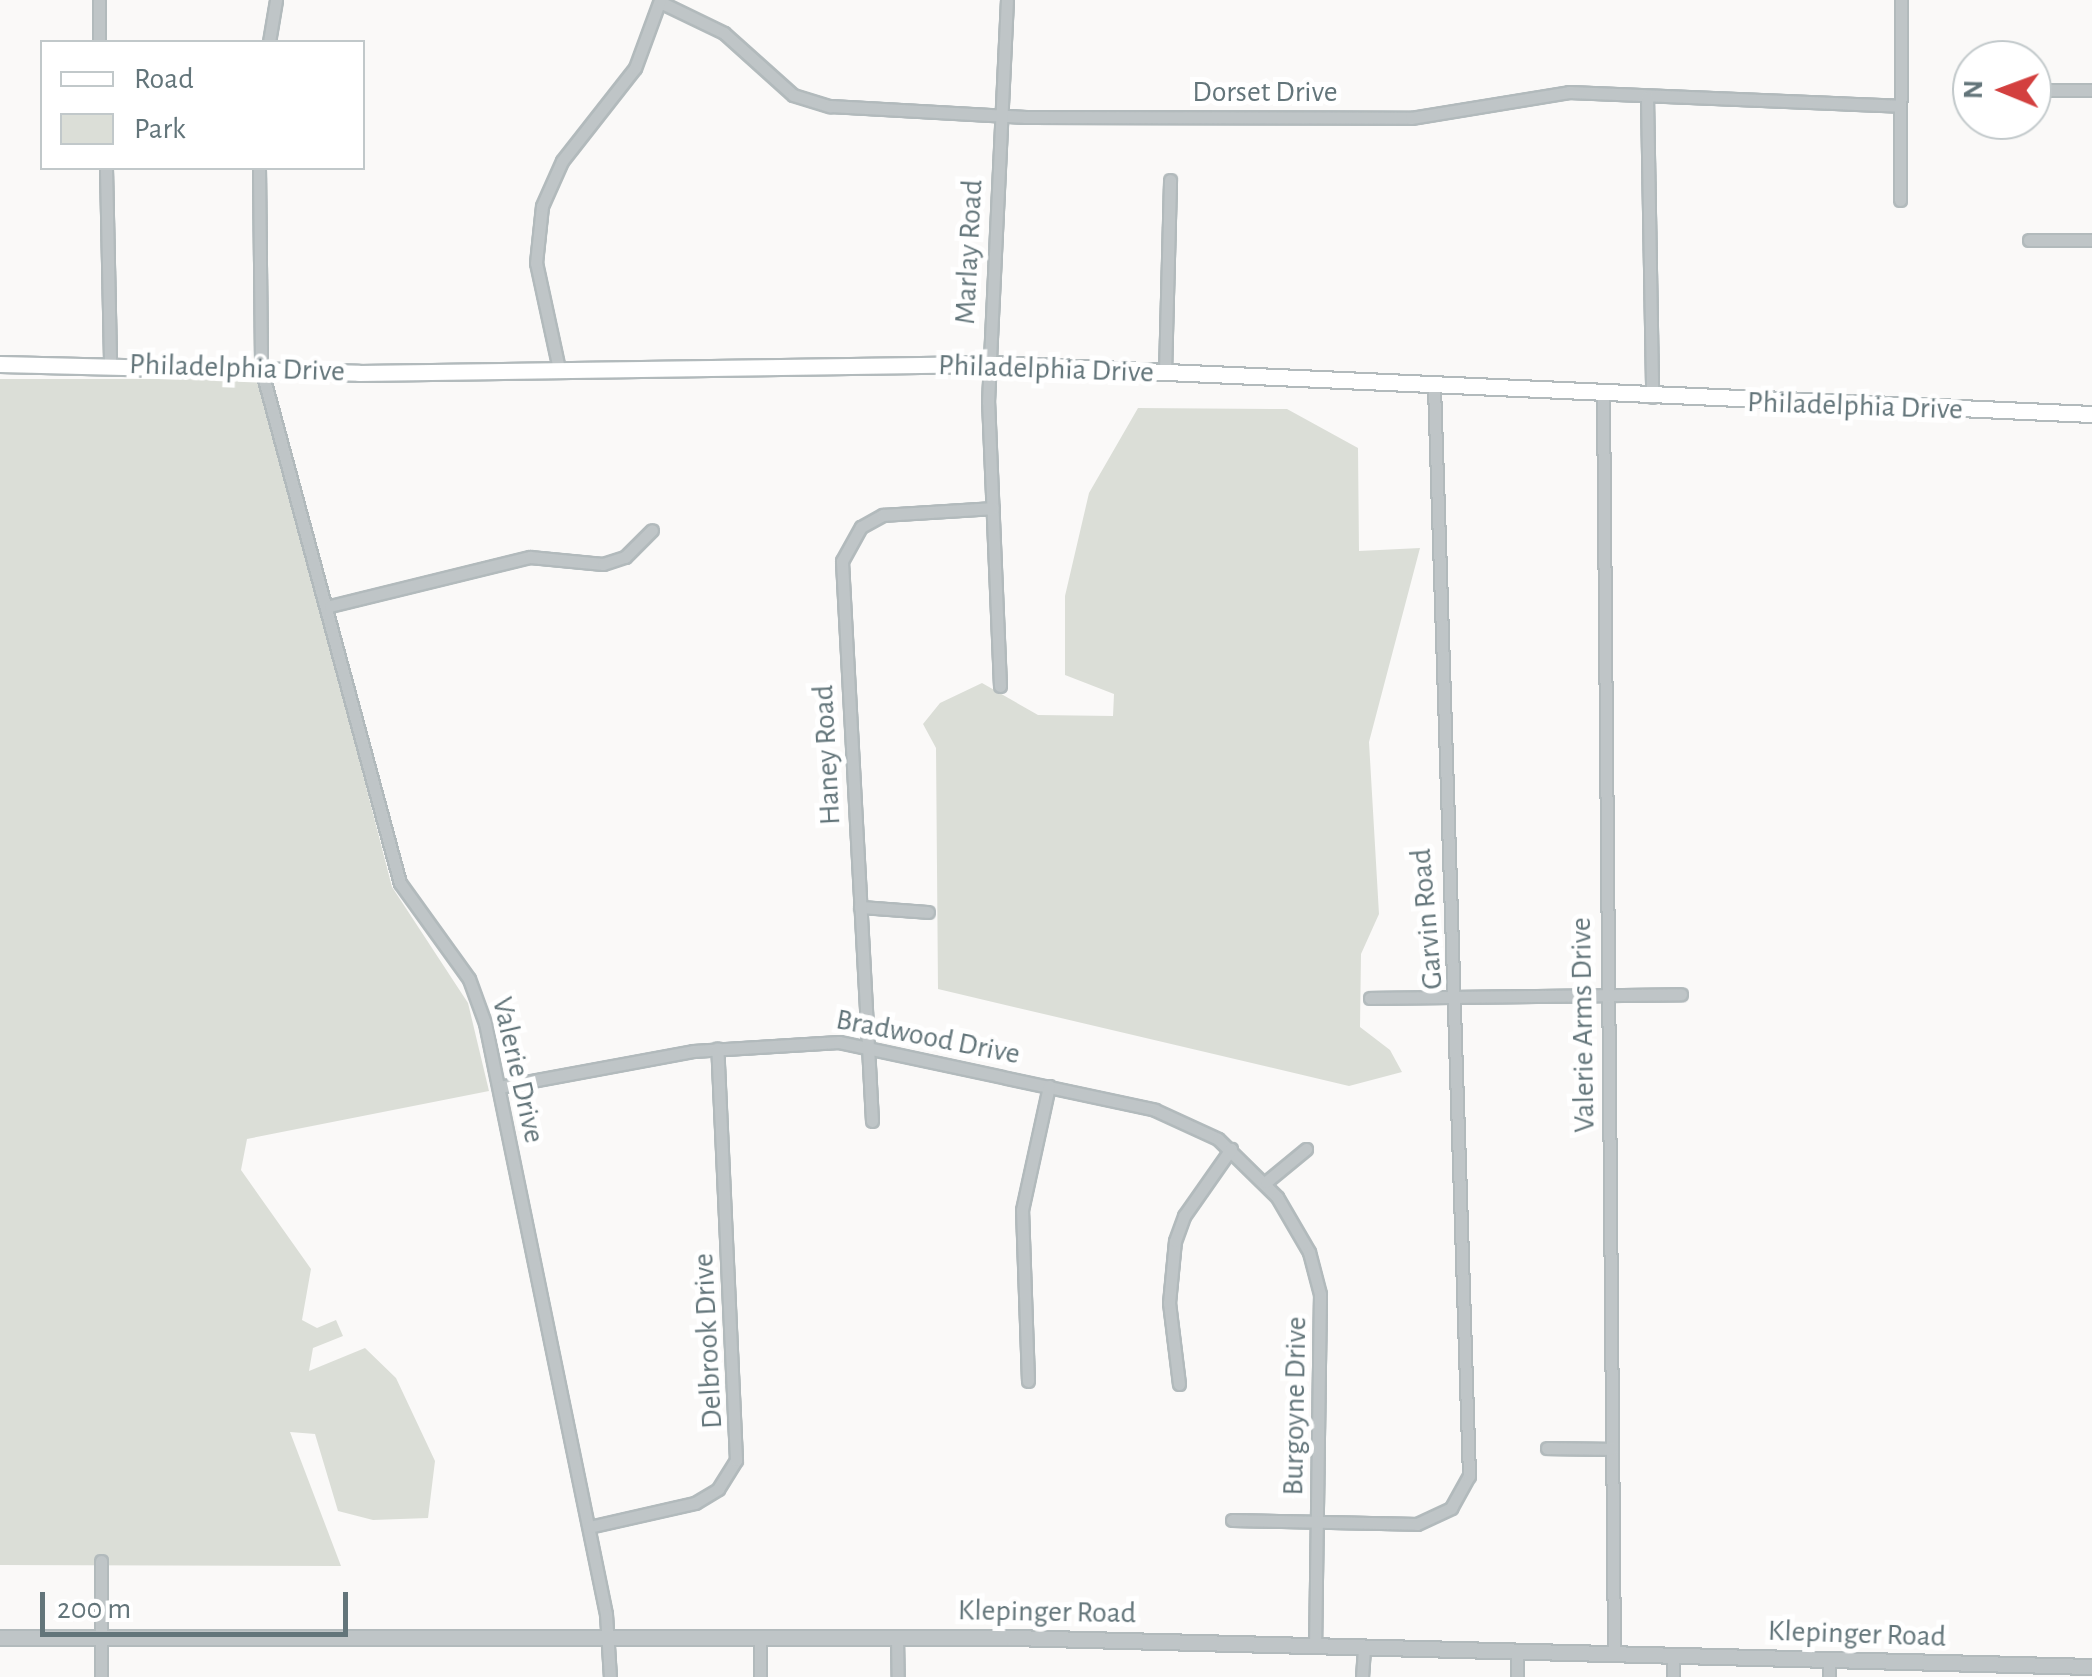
<!DOCTYPE html>
<style>
body{margin:0}
#map{position:relative;width:2092px;height:1677px;overflow:hidden;background:#faf9f8;font-family:"Alegreya Sans",sans-serif}
div>[style]{position:absolute}
[style*='--x']{left:calc(var(--x)*1px);top:calc(var(--y)*1px);width:calc(var(--w)*1px);rotate:calc(var(--a)*1deg)}
.green>*{inset:0;background:#dbded7}
.roads{filter:drop-shadow(2px 0 #b2babc) drop-shadow(-2px 0 #b2babc) drop-shadow(0 2px #b2babc) drop-shadow(0 -2px #b2babc)}
.minor>*{height:11px;margin:-5.5px;padding:0 5.5px;transform-origin:5.5px;border-radius:5.5px;background:#bfc5c7}
.tertiary>*{height:14px;margin:-7px;padding:0 7px;transform-origin:7px;border-radius:7px;background:#bfc5c7}
.secondary>*{height:15px;margin:-7.5px;padding:0 7.5px;transform-origin:7.5px;border-radius:7.5px;background:#fff}
span{translate:-50% -50%;white-space:nowrap;text-align:center;line-height:1.15;-webkit-text-stroke:10px #fff;paint-order:stroke}
.street-label{font-size:30px;color:#63757a}
.legend{position:absolute;left:40px;top:40px;width:325px;height:130px;box-sizing:border-box;background:#fff;border:2px solid #c1c8ca;margin:0;padding:12px 18px;list-style:none;font-size:30px;color:#63757a}
.legend li{display:flex;align-items:center;gap:20px;height:50px}
.legend b{width:50px;border:2px solid #c1c8ca}
.north{position:absolute;left:1952px;top:40px;width:100px;height:100px;box-sizing:border-box;background:#fff;border:2px solid #c1c8ca;border-radius:50%;rotate:271deg;font-size:28px;font-weight:700;line-height:40px;text-align:center;color:#63757a}
.north::after{content:'';display:block;margin:auto;width:35px;height:45px;background:#d3403f;clip-path:polygon(50% 0,100% 100%,50% 72%,0 100%)}
.scale{position:absolute;left:40px;top:1592px;width:308px;height:45px;box-sizing:border-box;border:5px solid #63757a;border-top:0;padding-left:12px;font-size:30px;line-height:35px;white-space:nowrap;color:#63757a;-webkit-text-stroke:8px #fff;paint-order:stroke}
</style>
<div id="map">
<div class="green">
<div style="clip-path:polygon(0 379px,261px 379px,392px 887px,468px 1003px,489px 1091px,247px 1139px,241px 1170px,311px 1269px,302px 1320px,317px 1328px,336px 1320px,343px 1336px,313px 1348px,309px 1371px,365px 1348px,396px 1378px,435px 1461px,428px 1518px,373px 1520px,338px 1511px,315px 1434px,290px 1432px,341px 1566px,0 1565px)"></div>
<div style="clip-path:polygon(1138px 408px,1287px 409px,1358px 448px,1359px 551px,1420px 548px,1369px 742px,1379px 914px,1361px 954px,1360px 1027px,1390px 1050px,1402px 1072px,1349px 1086px,938px 989px,936px 748px,923px 724px,940px 703px,982px 683px,1038px 715px,1113px 716px,1114px 694px,1065px 675px,1065px 596px,1089px 493px)"></div>
</div>
<div class="roads">
<div class="minor">
<div style="--x:99;--y:0;--w:42;--a:90"></div>
<div style="--x:660;--y:2;--w:71;--a:25.8"></div>
<div style="--x:724;--y:33;--w:93;--a:41.9"></div>
<div style="--x:793;--y:95;--w:39;--a:17"></div>
<div style="--x:830;--y:106;--w:196;--a:3.2"></div>
<div style="--x:1026;--y:117;--w:385;--a:0.1"></div>
<div style="--x:1411;--y:118;--w:160;--a:-9.3"></div>
<div style="--x:1569;--y:92;--w:331;--a:2.4"></div>
<div style="--x:269;--y:42;--w:43;--a:-80.5"></div>
<div style="--x:2032;--y:90;--w:60;--a:0"></div>
<div style="--x:1647;--y:97;--w:300;--a:89"></div>
<div style="--x:106;--y:168;--w:195;--a:88.8"></div>
<div style="--x:259;--y:168;--w:200;--a:89.4"></div>
<div style="--x:261;--y:368;--w:533;--a:74.9"></div>
<div style="--x:400;--y:883;--w:118;--a:54.3"></div>
<div style="--x:469;--y:979;--w:47;--a:70"></div>
<div style="--x:485;--y:1023;--w:603;--a:78.43"></div>
<div style="--x:606;--y:1614;--w:63;--a:86.4"></div>
<div style="--x:1900;--y:200;--w:200;--a:-89.7"></div>
<div style="--x:2029;--y:240;--w:63;--a:0"></div>
<div style="--x:559;--y:369;--w:108;--a:-102.2"></div>
<div style="--x:536;--y:263;--w:57;--a:-84"></div>
<div style="--x:542;--y:206;--w:49;--a:-66"></div>
<div style="--x:562;--y:161;--w:118;--a:-51.9"></div>
<div style="--x:635;--y:68;--w:72;--a:-69.8"></div>
<div style="--x:1165;--y:373;--w:193;--a:-88.5"></div>
<div style="--x:1603;--y:394;--w:1260;--a:89.5"></div>
<div style="--x:330;--y:606;--w:206;--a:-13.8"></div>
<div style="--x:530;--y:557;--w:73;--a:5.5"></div>
<div style="--x:603;--y:564;--w:23;--a:-18"></div>
<div style="--x:625;--y:557;--w:38;--a:-45"></div>
<div style="--x:1000;--y:686;--w:284;--a:-92.4"></div>
<div style="--x:988;--y:402;--w:402;--a:-87.3"></div>
<div style="--x:860;--y:907;--w:68;--a:4.2"></div>
<div style="--x:1370;--y:998;--w:311;--a:-0.7"></div>
<div style="--x:499;--y:1087;--w:197;--a:-10.5"></div>
<div style="--x:693;--y:1051;--w:146;--a:-3.5"></div>
<div style="--x:839;--y:1042;--w:323;--a:12.1"></div>
<div style="--x:1155;--y:1110;--w:69;--a:24.7"></div>
<div style="--x:1218;--y:1139;--w:83;--a:44.5"></div>
<div style="--x:1277;--y:1197;--w:64;--a:59.8"></div>
<div style="--x:1309;--y:1252;--w:43;--a:75.3"></div>
<div style="--x:1320;--y:1294;--w:352;--a:90.8"></div>
<div style="--x:872;--y:1121;--w:561;--a:-93.07"></div>
<div style="--x:842;--y:561;--w:39;--a:-61"></div>
<div style="--x:861;--y:527;--w:25;--a:-29"></div>
<div style="--x:883;--y:515;--w:110;--a:-3.6"></div>
<div style="--x:1266;--y:1182;--w:52;--a:-39.5"></div>
<div style="--x:1028;--y:1381;--w:171;--a:-92"></div>
<div style="--x:1022;--y:1210;--w:127;--a:-77.7"></div>
<div style="--x:1179;--y:1384;--w:82;--a:-97"></div>
<div style="--x:1169;--y:1303;--w:62;--a:-84.5"></div>
<div style="--x:1175;--y:1241;--w:27;--a:-70"></div>
<div style="--x:1184;--y:1216;--w:82;--a:-55"></div>
<div style="--x:1547;--y:1448;--w:65;--a:0.9"></div>
<div style="--x:1232;--y:1520;--w:185;--a:1.2"></div>
<div style="--x:1417;--y:1524;--w:38;--a:-25"></div>
<div style="--x:1451;--y:1508;--w:37;--a:-61"></div>
<div style="--x:1469;--y:1476;--w:1091;--a:-91.84"></div>
<div style="--x:589;--y:1527;--w:109;--a:-12.8"></div>
<div style="--x:695;--y:1503;--w:27;--a:-31"></div>
<div style="--x:718;--y:1489;--w:34;--a:-58"></div>
<div style="--x:736;--y:1460;--w:412;--a:-92.6"></div>
<div style="--x:760;--y:1636;--w:41;--a:90"></div>
<div style="--x:897;--y:1638;--w:39;--a:89"></div>
<div style="--x:1517;--y:1651;--w:26;--a:90"></div>
<div style="--x:1673;--y:1656;--w:21;--a:90"></div>
<div style="--x:1829;--y:1661;--w:16;--a:90"></div>
<div style="--x:101;--y:1677;--w:116;--a:-90"></div>
<div style="--x:1362;--y:1677;--w:30;--a:-86"></div>
</div>
<div class="tertiary">
<div style="--x:0;--y:1638;--w:1012;--a:0"></div>
<div style="--x:1012;--y:1638;--w:1080;--a:1.54"></div>
</div>
<div class="secondary">
<div style="--x:0;--y:364;--w:359;--a:1.4"></div>
<div style="--x:359;--y:373;--w:631;--a:-0.82"></div>
<div style="--x:990;--y:364;--w:1103;--a:2.6"></div>
</div>
</div>
<div class="street-label">
<span style="left:1265px;top:92px">Dorset Drive</span>
<span style="left:969px;top:252px;rotate:-87deg">Marlay Road</span>
<span style="left:237px;top:368px;rotate:2deg">Philadelphia Drive</span>
<span style="left:1046px;top:369px;rotate:2deg">Philadelphia Drive</span>
<span style="left:1855px;top:406px;rotate:2deg">Philadelphia Drive</span>
<span style="left:827px;top:755px;rotate:-93deg">Haney Road</span>
<span style="left:1427px;top:919px;rotate:-95deg">Garvin Road</span>
<span style="left:1583px;top:1025px;rotate:-91deg">Valerie Arms Drive</span>
<span style="left:928px;top:1037px;rotate:11deg">Bradwood Drive</span>
<span style="left:518px;top:1070px;rotate:77deg">Valerie Drive</span>
<span style="left:708px;top:1341px;rotate:-93deg">Delbrook Drive</span>
<span style="left:1295px;top:1406px;rotate:-89deg">Burgoyne Drive</span>
<span style="left:1047px;top:1612px;rotate:1deg">Klepinger Road</span>
<span style="left:1857px;top:1634px;rotate:2deg">Klepinger Road</span>
</div>
<ul class="legend">
<li><b style="height:12px;background:#fff"></b>Road</li>
<li><b style="height:28px;background:#dbded7"></b>Park</li>
</ul>
<div class="north">N</div>
<div class="scale">200 m</div>
</div>
